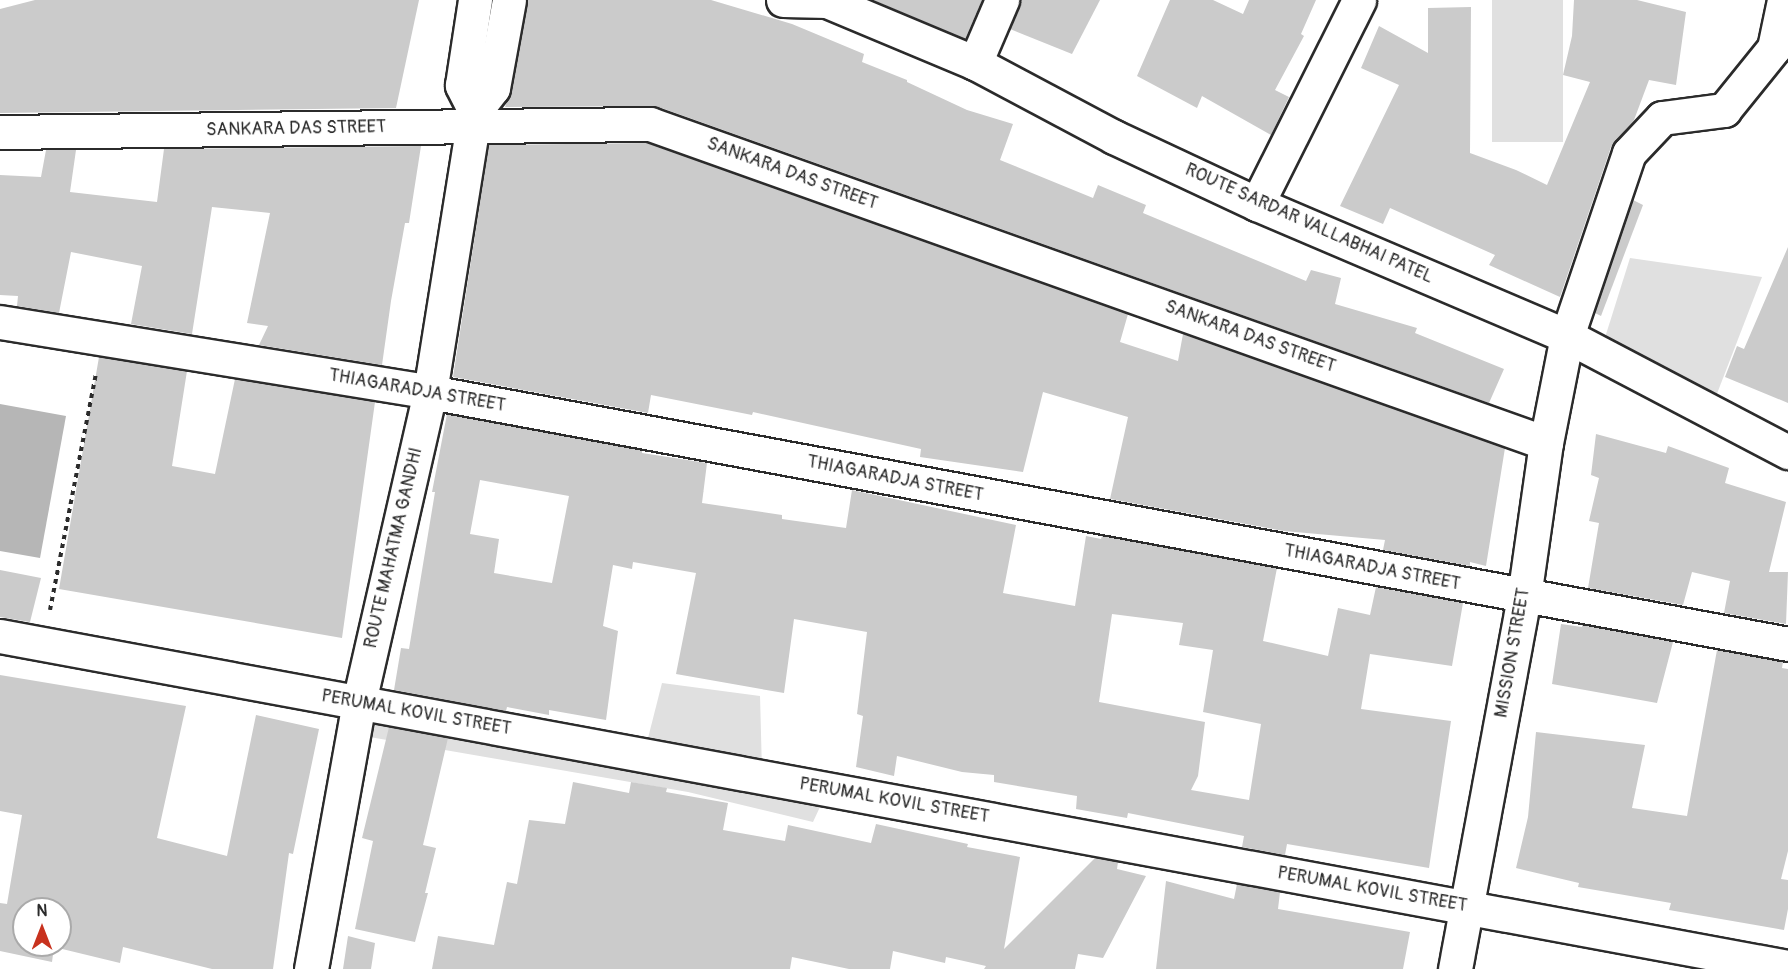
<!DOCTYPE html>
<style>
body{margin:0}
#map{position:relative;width:1788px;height:969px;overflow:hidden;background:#fff;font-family:Pangolin,sans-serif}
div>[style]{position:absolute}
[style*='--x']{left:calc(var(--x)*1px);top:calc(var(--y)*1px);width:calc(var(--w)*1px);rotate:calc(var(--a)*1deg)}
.green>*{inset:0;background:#e0e0e0;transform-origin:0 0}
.water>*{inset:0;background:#b6b6b6}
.building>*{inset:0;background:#cbcbcb}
.path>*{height:4px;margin-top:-2px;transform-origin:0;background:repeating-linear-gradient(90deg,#2b2b2b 0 4.5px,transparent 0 9px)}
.roads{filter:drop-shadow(2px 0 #2b2b2b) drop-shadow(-2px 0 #2b2b2b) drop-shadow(0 2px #2b2b2b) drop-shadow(0 -2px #2b2b2b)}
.street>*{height:33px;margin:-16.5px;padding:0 16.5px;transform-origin:16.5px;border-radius:16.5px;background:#fff}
.secondary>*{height:33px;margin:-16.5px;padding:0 16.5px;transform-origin:16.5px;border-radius:16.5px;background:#fff}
span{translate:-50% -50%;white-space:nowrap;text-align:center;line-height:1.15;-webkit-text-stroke:4.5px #fff;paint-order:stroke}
.street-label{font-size:18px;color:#2b2b2b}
.north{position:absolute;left:12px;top:897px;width:60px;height:60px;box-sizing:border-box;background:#fff;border:2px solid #aaa;border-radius:50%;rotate:0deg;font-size:16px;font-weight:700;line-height:24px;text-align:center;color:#2b2b2b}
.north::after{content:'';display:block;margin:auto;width:21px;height:27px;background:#c8321e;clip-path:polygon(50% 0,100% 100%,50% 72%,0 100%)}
</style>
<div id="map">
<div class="green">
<div style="left:1492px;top:0;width:71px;height:142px"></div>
<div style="clip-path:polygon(1630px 258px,1762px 277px,1713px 404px,1603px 344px)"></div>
<div style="clip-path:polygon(662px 683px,760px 696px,762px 772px,645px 750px)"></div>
<div style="clip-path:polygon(366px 710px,826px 794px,813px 822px,688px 792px,358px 735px)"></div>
</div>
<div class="water">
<div style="clip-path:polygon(0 404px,66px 416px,40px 558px,0 551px)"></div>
</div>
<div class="building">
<div style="clip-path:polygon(35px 0,419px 0,396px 108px,0 113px,0 9px)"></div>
<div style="clip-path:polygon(527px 0,711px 0,792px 24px,864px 54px,862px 62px,907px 80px,907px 82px,967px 110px,1013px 124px,1000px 160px,1093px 198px,1098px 185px,1146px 205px,1143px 213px,1306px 281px,1311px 270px,1341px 278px,1335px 304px,1417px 328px,1415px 333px,1504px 369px,1489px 403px,656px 106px,505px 107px,511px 91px)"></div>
<div style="clip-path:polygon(873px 0,982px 0,965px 39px)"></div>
<div style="clip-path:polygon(1020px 0,1100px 0,1072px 54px,1010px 29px)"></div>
<div style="clip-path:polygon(1170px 0,1213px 0,1243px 14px,1249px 0,1316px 0,1301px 34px,1304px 36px,1275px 90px,1289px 97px,1271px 135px,1202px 96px,1197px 108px,1137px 76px)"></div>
<div style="clip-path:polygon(1574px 0,1637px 0,1686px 12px,1676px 85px,1649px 80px,1634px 120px,1611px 147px,1560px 297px,1489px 265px,1495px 255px,1390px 208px,1383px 224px,1340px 206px,1399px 85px,1361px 68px,1379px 26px,1428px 53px,1428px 8px,1471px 7px,1470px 153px,1516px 170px,1547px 185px,1590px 82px,1563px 75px,1572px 36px)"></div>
<div style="clip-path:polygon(647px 143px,1128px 314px,1120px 342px,1178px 361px,1183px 334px,1505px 448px,1486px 566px,1470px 562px,1470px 566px,1383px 550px,1385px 540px,1284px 531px,1110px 499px,1128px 417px,1043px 392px,1023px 472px,920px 457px,921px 449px,753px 412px,752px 415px,651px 395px,648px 413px,453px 377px,489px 145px)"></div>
<div style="clip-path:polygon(421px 146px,409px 223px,405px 223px,391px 301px,382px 365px,259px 345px,268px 326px,247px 323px,270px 213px,212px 207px,192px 334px,131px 324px,142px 266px,71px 252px,59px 313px,17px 306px,18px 296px,0 295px,0 175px,41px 177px,46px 150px,76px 150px,70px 192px,157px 202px,164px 149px)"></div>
<div style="clip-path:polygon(1633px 200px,1643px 205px,1601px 316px,1595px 313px)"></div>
<div style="clip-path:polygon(1788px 247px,1788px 403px,1725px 377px,1737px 346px,1744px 349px)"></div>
<div style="clip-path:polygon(99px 357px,187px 371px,172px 466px,215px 474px,235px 379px,375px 402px,342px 638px,59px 589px)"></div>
<div style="clip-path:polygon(evenodd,447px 414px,642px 450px,642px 453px,707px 463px,702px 503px,782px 515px,782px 519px,846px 528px,852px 490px,1016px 525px,1003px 593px,1075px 606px,1086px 536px,1101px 539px,1102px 536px,1277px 568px,1263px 641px,1328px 656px,1338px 608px,1370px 615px,1376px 587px,1463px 603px,1452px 666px,1370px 654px,1361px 709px,1451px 721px,1429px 868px,1287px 844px,1285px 855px,1242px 847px,1244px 836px,1128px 813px,1127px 818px,1076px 809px,1077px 796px,994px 782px,994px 775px,962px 772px,897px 756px,894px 776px,856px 767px,863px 716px,857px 714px,867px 632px,794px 619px,784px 693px,676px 674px,696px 573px,633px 562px,632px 569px,613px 565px,603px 626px,618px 631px,606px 720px,549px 710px,549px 715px,507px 707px,506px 711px,394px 690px,401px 648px,409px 649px,435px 492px,432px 492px,447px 414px,480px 480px,569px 496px,552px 583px,494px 573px,499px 539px,470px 534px,480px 480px,447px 414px,1112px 614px,1183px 623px,1179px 645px,1213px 650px,1203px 712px,1261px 724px,1249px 800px,1191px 790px,1198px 776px,1205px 722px,1099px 702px,1112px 614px)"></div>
<div style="clip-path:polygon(1596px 434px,1666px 453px,1668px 446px,1729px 468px,1725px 483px,1786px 502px,1769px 572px,1788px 572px,1786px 624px,1724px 613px,1730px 581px,1692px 572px,1683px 605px,1588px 588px,1599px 523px,1589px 521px,1599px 478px,1591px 475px)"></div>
<div style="clip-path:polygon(0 570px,41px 578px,30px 622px,0 617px)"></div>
<div style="clip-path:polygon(1561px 624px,1582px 627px,1582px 625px,1673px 642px,1657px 703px,1552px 684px)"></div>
<div style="clip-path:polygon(1717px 650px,1783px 662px,1782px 668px,1788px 669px,1788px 851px,1781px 879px,1788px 880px,1788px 909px,1784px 930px,1669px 910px,1671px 903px,1578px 887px,1579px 883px,1516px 868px,1528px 817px,1536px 732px,1645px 745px,1632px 808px,1687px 816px)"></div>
<div style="clip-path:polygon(evenodd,0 675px,186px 706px,157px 838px,227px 856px,256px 715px,319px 729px,293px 854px,289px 853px,273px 969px,212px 969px,123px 947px,120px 963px,54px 947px,52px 962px,0 951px,0 903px,7px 904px,22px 815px,0 811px,0 675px,24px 909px,60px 909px,60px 945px,24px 945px,24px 909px)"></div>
<div style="clip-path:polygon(389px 727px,448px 738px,423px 845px,436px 848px,425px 893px,428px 893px,415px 942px,355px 929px,373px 841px,362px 838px)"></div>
<div style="clip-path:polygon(573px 782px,629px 793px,631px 782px,667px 788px,666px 792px,728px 803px,723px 830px,785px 841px,788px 825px,871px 843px,876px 824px,968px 844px,967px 847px,1020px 857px,1004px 949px,1095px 858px,1118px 862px,1117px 869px,1146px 876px,1103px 958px,1078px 954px,1075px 969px,984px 969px,986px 966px,946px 957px,945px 963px,893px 951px,890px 969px,849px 969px,792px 957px,790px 969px,432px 969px,438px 936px,494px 945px,507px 882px,517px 884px,529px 820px,565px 824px)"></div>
<div style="clip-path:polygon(1166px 881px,1234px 899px,1237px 884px,1280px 892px,1278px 909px,1410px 932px,1403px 969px,1156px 969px)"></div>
<div style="clip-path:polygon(348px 936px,375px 943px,371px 969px,343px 969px)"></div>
</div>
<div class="path">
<div style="--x:50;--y:610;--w:241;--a:-79"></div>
</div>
<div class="roads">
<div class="street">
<div style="--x:975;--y:63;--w:69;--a:-66.8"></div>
<div style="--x:0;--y:132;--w:650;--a:-0.71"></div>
<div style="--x:650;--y:124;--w:951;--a:19.6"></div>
<div style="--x:1257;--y:204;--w:228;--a:-63.4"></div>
<div style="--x:0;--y:322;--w:436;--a:9.2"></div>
<div style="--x:430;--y:392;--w:1381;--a:10.51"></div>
<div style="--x:1567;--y:336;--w:193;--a:-71.3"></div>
<div style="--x:1629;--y:153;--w:48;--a:-46.7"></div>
<div style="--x:1662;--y:118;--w:63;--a:-7.4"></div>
<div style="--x:1724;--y:110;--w:80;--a:-51.1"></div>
<div style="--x:1774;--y:48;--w:49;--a:-78.2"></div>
<div style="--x:0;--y:636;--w:1818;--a:10.49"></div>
</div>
<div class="secondary">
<div style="--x:783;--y:0;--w:44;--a:1.3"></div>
<div style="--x:827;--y:1;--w:160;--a:22.7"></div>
<div style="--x:975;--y:63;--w:157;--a:28"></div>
<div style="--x:1114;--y:137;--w:158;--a:25.1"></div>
<div style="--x:1257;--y:204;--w:337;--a:23.1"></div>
<div style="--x:1567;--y:336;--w:250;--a:27.7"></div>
<div style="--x:475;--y:111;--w:29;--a:-52"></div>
<div style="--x:493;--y:88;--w:89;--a:-79.7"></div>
<div style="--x:311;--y:969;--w:271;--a:-79.8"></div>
<div style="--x:359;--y:702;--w:318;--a:-77.1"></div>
<div style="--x:430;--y:392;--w:285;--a:-80.9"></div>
<div style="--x:475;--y:111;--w:29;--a:-117"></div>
<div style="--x:462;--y:85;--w:86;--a:-81.3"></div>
<div style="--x:1455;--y:969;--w:378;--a:-79.5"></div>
<div style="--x:1524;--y:597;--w:156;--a:-81.9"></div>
<div style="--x:1546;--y:443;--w:109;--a:-78.9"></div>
</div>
</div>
<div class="street-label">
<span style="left:296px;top:129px;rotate:-1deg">SANKARA DAS STREET</span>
<span style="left:792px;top:174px;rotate:20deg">SANKARA DAS STREET</span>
<span style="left:1309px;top:224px;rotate:24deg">ROUTE SARDAR VALLABHAI PATEL</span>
<span style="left:1250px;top:337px;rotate:20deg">SANKARA DAS STREET</span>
<span style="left:417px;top:391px;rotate:10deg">THIAGARADJA STREET</span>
<span style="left:895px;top:479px;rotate:11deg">THIAGARADJA STREET</span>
<span style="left:394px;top:548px;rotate:-77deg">ROUTE MAHATMA GANDHI</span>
<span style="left:1372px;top:568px;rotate:11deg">THIAGARADJA STREET</span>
<span style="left:1513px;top:653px;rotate:-80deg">MISSION STREET</span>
<span style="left:416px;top:713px;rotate:10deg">PERUMAL KOVIL STREET</span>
<span style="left:894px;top:801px;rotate:10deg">PERUMAL KOVIL STREET</span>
<span style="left:1372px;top:890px;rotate:10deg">PERUMAL KOVIL STREET</span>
</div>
<div class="north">N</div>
</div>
